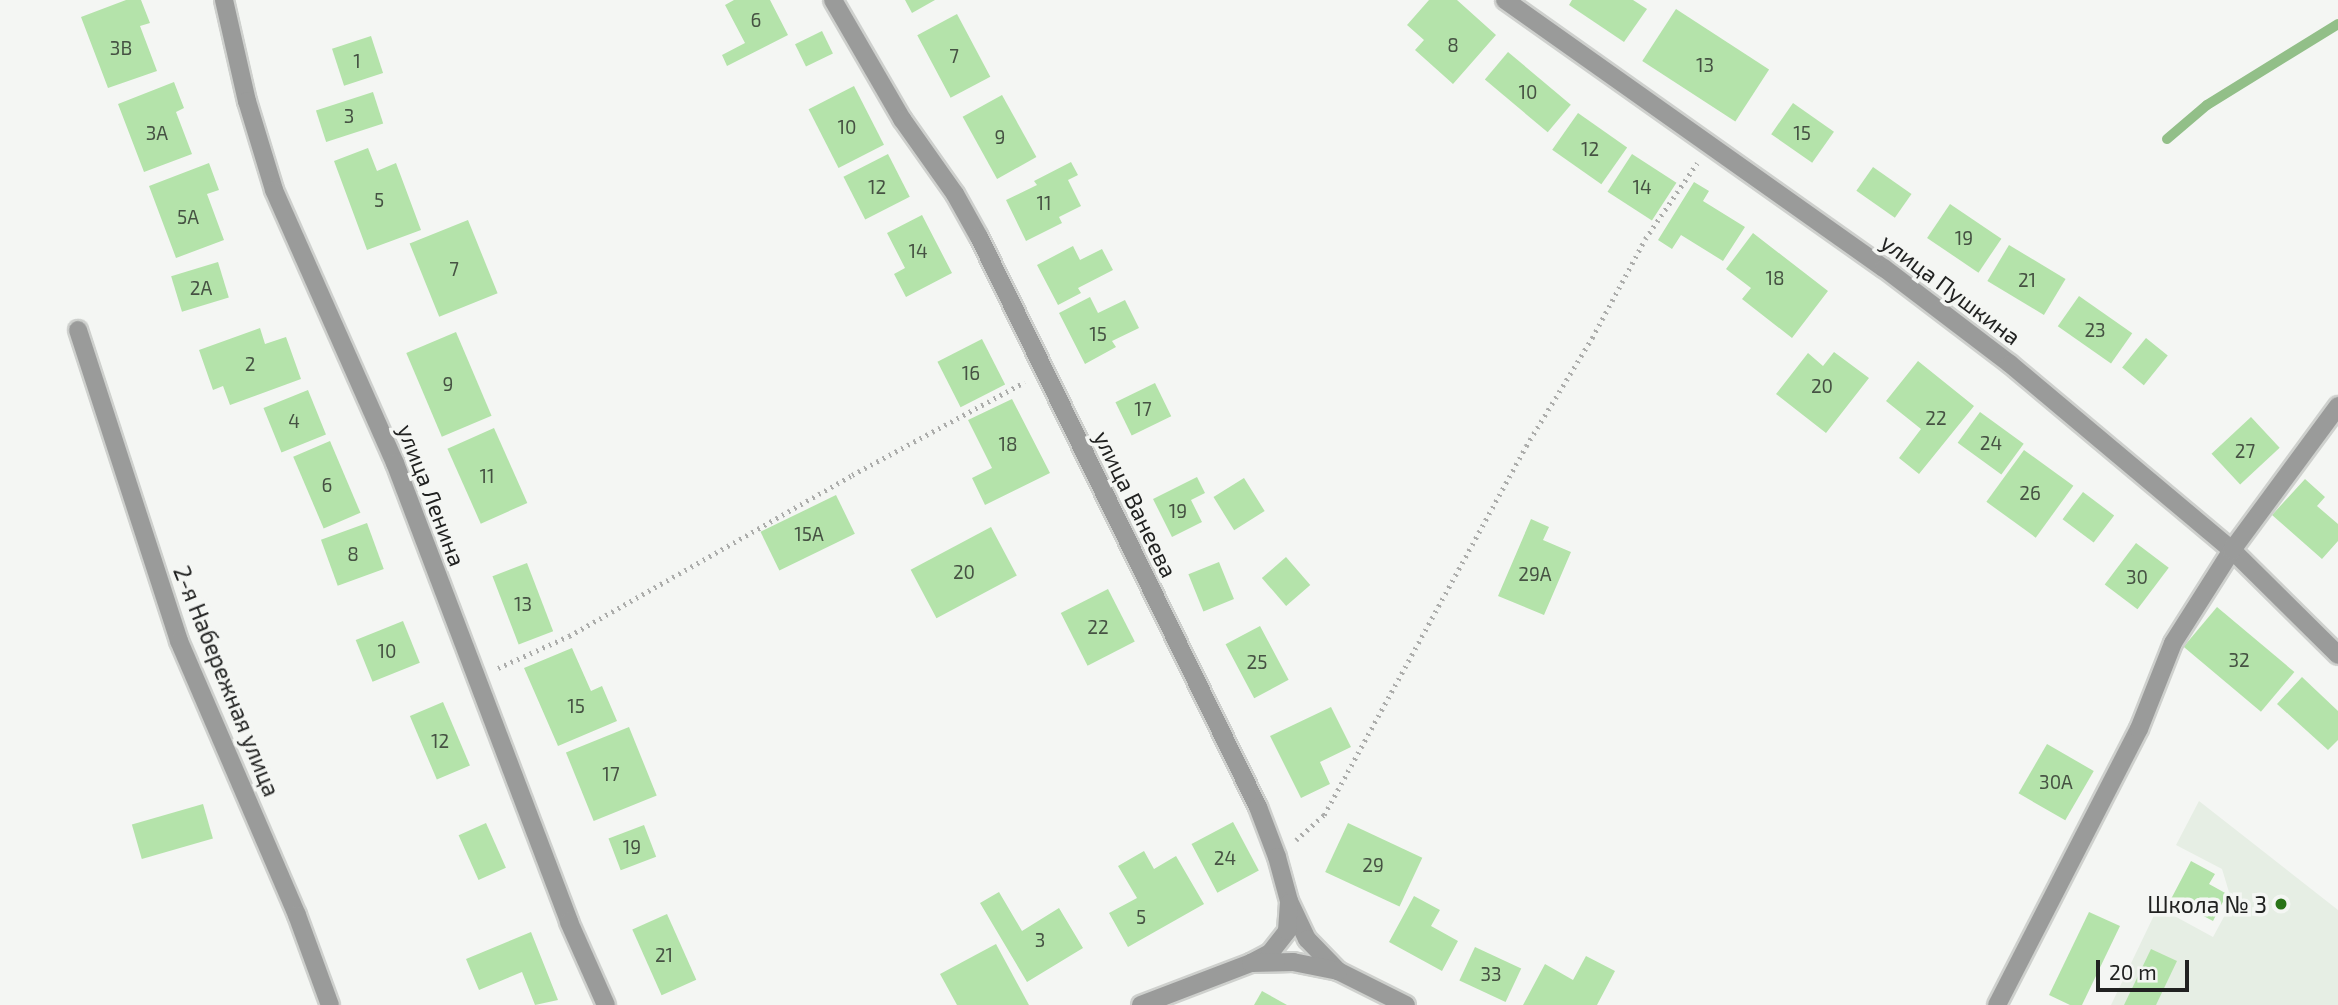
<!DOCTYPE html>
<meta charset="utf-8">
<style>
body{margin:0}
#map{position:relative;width:2338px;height:1005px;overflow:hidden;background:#f4f6f3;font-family:"Exo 2",sans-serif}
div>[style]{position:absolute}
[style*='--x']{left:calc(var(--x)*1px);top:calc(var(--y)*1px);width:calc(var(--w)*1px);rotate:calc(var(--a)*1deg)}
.built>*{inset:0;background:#e6eee4}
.stream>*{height:10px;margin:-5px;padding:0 5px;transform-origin:5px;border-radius:5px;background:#92bf88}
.building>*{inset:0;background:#b4e3aa;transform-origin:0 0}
.path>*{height:4.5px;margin-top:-2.25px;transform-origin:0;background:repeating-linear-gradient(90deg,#acadab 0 2px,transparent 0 7px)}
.roads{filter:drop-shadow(2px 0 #ced0cd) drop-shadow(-2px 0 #ced0cd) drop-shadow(0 2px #ced0cd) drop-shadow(0 -2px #ced0cd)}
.street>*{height:18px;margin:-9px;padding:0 9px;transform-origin:9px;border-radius:9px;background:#9a9b9a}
.dots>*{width:19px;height:19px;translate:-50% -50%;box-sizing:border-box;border:4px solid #f4f6f3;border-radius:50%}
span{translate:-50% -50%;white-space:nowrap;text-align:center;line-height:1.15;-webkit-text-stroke:7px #f4f6f3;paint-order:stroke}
.number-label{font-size:19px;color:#465243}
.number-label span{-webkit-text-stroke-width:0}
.street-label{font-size:23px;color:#212221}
.poi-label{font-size:23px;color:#212221}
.right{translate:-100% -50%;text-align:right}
.scale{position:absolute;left:2096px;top:960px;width:93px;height:32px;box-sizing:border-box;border:4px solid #212221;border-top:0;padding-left:9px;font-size:21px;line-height:24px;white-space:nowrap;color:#212221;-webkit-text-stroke:5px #f4f6f3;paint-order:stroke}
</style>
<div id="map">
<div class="built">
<div style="clip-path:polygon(2199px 801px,2338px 910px,2338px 1005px,2111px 1005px,2158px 907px,2213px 937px,2232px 902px,2222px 869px,2176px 845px)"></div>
</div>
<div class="stream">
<div style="--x:2167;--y:139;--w:52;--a:-40.4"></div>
<div style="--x:2207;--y:105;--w:154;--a:-31.7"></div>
</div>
<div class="building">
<div style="clip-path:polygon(126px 0,141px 0,150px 23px,140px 26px,157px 71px,108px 88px,81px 17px)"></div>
<div style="clip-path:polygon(734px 0,770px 0,788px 35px,727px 66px,722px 55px,745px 43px,725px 5px)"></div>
<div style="clip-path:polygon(905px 0,935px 0,912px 13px)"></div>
<div style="clip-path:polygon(1429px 0,1457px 0,1496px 35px,1453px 84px,1415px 50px,1424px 40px,1407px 25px)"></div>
<div style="clip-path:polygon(1572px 0,1633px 0,1647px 9px,1624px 42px,1569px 5px)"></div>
<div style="left:1676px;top:9px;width:111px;height:62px;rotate:33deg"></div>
<div style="left:957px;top:14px;width:71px;height:45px;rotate:62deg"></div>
<div style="left:822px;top:31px;width:25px;height:30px;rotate:64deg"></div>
<div style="left:371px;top:36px;width:39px;height:41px;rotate:72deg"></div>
<div style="left:1508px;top:52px;width:82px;height:36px;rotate:40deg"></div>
<div style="clip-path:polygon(174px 82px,184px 108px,176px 112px,192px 154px,144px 172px,118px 104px)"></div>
<div style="left:854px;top:86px;width:66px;height:51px;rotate:63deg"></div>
<div style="left:373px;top:92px;width:33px;height:60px;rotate:72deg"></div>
<div style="left:1002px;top:95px;width:71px;height:45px;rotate:61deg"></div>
<div style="left:1793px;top:103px;width:50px;height:38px;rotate:35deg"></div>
<div style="left:1578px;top:113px;width:60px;height:45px;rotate:35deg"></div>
<div style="clip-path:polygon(368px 148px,377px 171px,396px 163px,421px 230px,367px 250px,334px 161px)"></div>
<div style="left:888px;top:154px;width:48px;height:50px;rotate:63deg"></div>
<div style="left:1632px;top:154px;width:53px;height:45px;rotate:33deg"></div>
<div style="clip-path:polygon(1071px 162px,1078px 175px,1068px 180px,1081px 206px,1059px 217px,1062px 223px,1026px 241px,1006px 200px,1037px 185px,1034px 181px)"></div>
<div style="clip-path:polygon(209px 163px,219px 190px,207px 194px,224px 240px,176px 258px,149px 186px)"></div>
<div style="left:1873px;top:167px;width:47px;height:29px;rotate:35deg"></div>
<div style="clip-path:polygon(1694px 182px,1709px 191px,1703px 201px,1745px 227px,1723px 261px,1681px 235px,1672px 249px,1658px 240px)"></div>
<div style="left:1950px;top:204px;width:62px;height:41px;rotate:34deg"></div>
<div style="clip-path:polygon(922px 215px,952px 273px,906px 297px,894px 274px,905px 268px,887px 233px)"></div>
<div style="left:468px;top:220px;width:79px;height:63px;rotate:68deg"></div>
<div style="clip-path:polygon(1753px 233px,1828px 291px,1792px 338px,1742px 299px,1751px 288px,1726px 269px)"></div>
<div style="left:2009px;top:245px;width:66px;height:42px;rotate:31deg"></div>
<div style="clip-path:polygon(1073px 246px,1080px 260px,1102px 249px,1113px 270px,1078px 288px,1081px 293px,1058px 305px,1037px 265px)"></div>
<div style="left:218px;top:262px;width:37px;height:49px;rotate:73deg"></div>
<div style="left:2079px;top:296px;width:65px;height:37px;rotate:35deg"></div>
<div style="clip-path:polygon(1090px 297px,1098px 313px,1125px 300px,1139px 328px,1112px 341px,1116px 347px,1085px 364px,1059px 313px)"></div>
<div style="clip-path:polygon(260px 328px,265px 344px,286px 337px,301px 379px,230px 405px,223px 386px,213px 390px,199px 350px)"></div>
<div style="left:456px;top:332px;width:91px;height:54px;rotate:67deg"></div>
<div style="left:2146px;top:338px;width:28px;height:38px;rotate:39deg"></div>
<div style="left:982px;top:339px;width:51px;height:50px;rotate:63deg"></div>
<div style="clip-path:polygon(1834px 352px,1869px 378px,1826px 433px,1776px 394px,1808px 353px,1823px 366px)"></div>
<div style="clip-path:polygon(1918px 361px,1974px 406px,1919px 474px,1899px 458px,1921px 429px,1886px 401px)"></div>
<div style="left:1155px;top:383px;width:37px;height:44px;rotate:64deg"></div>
<div style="left:308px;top:390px;width:48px;height:48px;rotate:68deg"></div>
<div style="clip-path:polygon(1012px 399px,1050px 473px,985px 505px,972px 478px,992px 468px,968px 420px)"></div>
<div style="left:1980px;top:412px;width:54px;height:38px;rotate:36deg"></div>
<div style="left:2251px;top:417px;width:42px;height:54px;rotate:47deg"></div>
<div style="left:494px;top:428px;width:82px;height:51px;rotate:66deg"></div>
<div style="left:330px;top:441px;width:78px;height:40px;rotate:67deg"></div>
<div style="left:2024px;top:450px;width:61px;height:64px;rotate:36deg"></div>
<div style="clip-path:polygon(1197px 477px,1205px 493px,1191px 500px,1202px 522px,1172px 537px,1153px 499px)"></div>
<div style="left:1244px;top:478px;width:39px;height:36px;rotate:58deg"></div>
<div style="clip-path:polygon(2305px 479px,2325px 497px,2317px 506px,2338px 524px,2338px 541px,2322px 559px,2272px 515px)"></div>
<div style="left:2083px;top:492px;width:39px;height:34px;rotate:37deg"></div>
<div style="left:836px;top:495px;width:43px;height:84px;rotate:64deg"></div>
<div style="clip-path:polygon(1531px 519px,1549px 527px,1543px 540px,1571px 552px,1544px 615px,1498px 596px)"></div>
<div style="left:367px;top:523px;width:49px;height:49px;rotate:70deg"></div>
<div style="left:991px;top:527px;width:55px;height:91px;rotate:62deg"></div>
<div style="left:2136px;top:543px;width:41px;height:52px;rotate:37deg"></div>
<div style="left:1286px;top:557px;width:37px;height:32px;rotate:49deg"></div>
<div style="left:1219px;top:562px;width:40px;height:33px;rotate:68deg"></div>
<div style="left:527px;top:563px;width:73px;height:37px;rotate:69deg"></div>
<div style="left:1108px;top:589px;width:59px;height:53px;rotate:63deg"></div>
<div style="left:2217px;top:607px;width:101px;height:52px;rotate:40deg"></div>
<div style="left:403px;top:621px;width:45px;height:51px;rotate:68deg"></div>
<div style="left:1260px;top:626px;width:61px;height:39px;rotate:62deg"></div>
<div style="clip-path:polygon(572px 648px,591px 691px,602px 686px,617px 721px,558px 746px,524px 668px)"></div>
<div style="clip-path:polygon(2302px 677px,2338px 711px,2338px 740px,2328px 750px,2277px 704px)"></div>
<div style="left:443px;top:702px;width:69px;height:36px;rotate:67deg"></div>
<div style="clip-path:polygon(1331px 707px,1351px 747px,1320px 762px,1330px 784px,1301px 798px,1270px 736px)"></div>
<div style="left:629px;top:727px;width:74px;height:68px;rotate:68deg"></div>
<div style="left:2047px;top:744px;width:54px;height:57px;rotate:30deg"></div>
<div style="left:203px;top:804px;width:36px;height:74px;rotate:74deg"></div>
<div style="left:1233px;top:822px;width:55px;height:47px;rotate:62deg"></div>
<div style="left:486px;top:823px;width:49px;height:30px;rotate:66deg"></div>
<div style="left:1348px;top:823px;width:82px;height:54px;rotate:25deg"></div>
<div style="left:644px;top:825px;width:34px;height:38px;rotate:69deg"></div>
<div style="clip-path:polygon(1144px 851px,1154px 869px,1176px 856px,1204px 904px,1128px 947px,1109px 913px,1137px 898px,1118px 866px)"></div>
<div style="clip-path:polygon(2191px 861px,2215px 874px,2209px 884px,2227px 894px,2213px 921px,2171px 899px)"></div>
<div style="clip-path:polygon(999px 892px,1022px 931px,1059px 908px,1083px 948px,1027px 982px,980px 903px)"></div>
<div style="clip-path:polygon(1414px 896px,1440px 910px,1431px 926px,1458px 941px,1442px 971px,1389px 942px)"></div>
<div style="clip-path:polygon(2089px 912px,2120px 926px,2082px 1005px,2070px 1005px,2049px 995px)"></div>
<div style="left:667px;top:914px;width:72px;height:38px;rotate:66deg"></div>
<div style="clip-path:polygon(531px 932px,558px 1000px,535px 1005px,522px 972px,479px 990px,466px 959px)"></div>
<div style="clip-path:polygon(996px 944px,1029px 1005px,957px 1005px,940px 974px)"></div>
<div style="left:1475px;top:947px;width:51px;height:37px;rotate:25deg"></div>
<div style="clip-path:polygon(2151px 949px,2177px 961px,2156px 1005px,2124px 1005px)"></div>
<div style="clip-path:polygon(1586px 956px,1615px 971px,1597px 1005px,1523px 1005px,1545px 964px,1573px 980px)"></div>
<div style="clip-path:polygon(1262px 991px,1287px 1005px,1254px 1005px)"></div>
</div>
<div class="path">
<div style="--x:498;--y:668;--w:78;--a:-24.3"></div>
<div style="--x:569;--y:636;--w:326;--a:-29.6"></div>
<div style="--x:852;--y:475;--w:196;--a:-28.3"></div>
<div style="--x:1296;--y:840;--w:38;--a:-42"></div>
<div style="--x:1324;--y:815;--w:421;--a:-61.3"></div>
<div style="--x:1526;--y:446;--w:127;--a:-58.6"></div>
<div style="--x:1592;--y:338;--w:112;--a:-61.8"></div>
<div style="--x:1645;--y:239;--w:92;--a:-55.6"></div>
</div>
<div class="roads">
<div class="street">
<div style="--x:224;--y:0;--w:104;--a:77.2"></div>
<div style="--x:247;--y:101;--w:93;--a:73.1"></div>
<div style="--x:274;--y:190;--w:299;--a:66.1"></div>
<div style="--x:395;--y:463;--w:491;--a:69.2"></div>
<div style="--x:569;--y:922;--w:91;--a:66"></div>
<div style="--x:833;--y:0;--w:138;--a:59.9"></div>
<div style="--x:902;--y:119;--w:92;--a:54.8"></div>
<div style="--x:955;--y:194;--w:49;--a:60.8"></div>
<div style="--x:979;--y:237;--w:635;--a:63.92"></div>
<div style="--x:1258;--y:807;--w:53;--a:69.2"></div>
<div style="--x:1277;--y:857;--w:46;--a:74.7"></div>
<div style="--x:1289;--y:901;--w:42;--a:64.7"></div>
<div style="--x:1307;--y:939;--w:45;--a:45.9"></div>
<div style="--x:1338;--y:971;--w:76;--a:26.6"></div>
<div style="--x:1505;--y:0;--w:464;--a:35.3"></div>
<div style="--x:1884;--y:268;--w:158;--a:37.3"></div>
<div style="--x:2010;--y:364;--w:290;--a:40"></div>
<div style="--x:2232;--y:550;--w:149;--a:44.7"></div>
<div style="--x:78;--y:330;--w:327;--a:72"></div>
<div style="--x:179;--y:641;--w:298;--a:66.7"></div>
<div style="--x:297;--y:915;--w:96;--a:69.9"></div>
<div style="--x:1251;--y:963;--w:21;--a:-28"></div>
<div style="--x:1270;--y:953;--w:28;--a:-52"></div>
<div style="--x:1287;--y:931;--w:28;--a:-86"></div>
<div style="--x:1141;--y:1005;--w:118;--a:-20.9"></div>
<div style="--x:1251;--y:963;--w:42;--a:-1.4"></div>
<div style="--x:1293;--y:962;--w:46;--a:11.3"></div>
<div style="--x:1997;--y:1005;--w:310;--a:-62.8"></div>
<div style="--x:2139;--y:729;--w:92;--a:-68.4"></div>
<div style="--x:2173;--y:643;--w:110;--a:-57.6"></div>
<div style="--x:2232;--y:550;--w:179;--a:-53.6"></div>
</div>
</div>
<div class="dots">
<div style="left:2281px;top:904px;background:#2a7418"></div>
</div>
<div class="number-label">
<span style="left:756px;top:20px">6</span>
<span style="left:1453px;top:45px">8</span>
<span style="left:121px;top:48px">3В</span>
<span style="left:954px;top:56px">7</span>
<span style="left:357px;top:61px">1</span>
<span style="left:1705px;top:65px">13</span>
<span style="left:1528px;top:92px">10</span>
<span style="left:349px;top:116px">3</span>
<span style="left:847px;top:127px">10</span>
<span style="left:157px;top:133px">3А</span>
<span style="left:1802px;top:133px">15</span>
<span style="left:1000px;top:137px">9</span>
<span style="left:1590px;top:149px">12</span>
<span style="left:877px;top:187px">12</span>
<span style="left:1642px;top:187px">14</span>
<span style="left:379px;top:200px">5</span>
<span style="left:1044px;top:203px">11</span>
<span style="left:188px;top:217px">5А</span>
<span style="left:1964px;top:238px">19</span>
<span style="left:918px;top:251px">14</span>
<span style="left:454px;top:269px">7</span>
<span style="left:1775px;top:278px">18</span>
<span style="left:2027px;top:280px">21</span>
<span style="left:201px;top:288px">2А</span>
<span style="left:2095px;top:330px">23</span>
<span style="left:1098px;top:334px">15</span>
<span style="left:250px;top:364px">2</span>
<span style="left:971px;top:373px">16</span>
<span style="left:448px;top:384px">9</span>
<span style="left:1822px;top:386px">20</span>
<span style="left:1143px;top:409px">17</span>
<span style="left:1936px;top:418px">22</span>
<span style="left:294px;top:421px">4</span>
<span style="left:1991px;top:443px">24</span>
<span style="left:1008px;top:444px">18</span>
<span style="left:2245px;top:451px">27</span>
<span style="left:487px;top:476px">11</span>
<span style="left:327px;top:485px">6</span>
<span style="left:2030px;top:493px">26</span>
<span style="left:1178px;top:511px">19</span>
<span style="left:809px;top:534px">15А</span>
<span style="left:353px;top:554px">8</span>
<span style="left:964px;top:572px">20</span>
<span style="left:1535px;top:574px">29А</span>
<span style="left:2137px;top:577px">30</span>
<span style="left:523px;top:604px">13</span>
<span style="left:1098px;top:627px">22</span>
<span style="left:387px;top:651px">10</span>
<span style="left:2239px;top:660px">32</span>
<span style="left:1257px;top:662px">25</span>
<span style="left:576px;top:706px">15</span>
<span style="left:440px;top:741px">12</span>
<span style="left:611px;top:774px">17</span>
<span style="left:2056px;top:782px">30А</span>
<span style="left:632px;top:847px">19</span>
<span style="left:1225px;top:858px">24</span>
<span style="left:1373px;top:865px">29</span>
<span style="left:1141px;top:917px">5</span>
<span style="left:1040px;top:940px">3</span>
<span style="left:664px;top:955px">21</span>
<span style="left:1491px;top:974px">33</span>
</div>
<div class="street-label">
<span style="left:1951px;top:289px;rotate:37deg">улица Пушкина</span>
<span style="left:432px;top:495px;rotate:69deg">улица Ленина</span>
<span style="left:1136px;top:504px;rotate:64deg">улица Ванеева</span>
<span style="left:227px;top:681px;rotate:68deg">2-я Набережная улица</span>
</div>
<div class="poi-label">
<span class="right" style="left:2267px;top:904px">Школа № 3</span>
</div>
<div class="scale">20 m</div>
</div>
